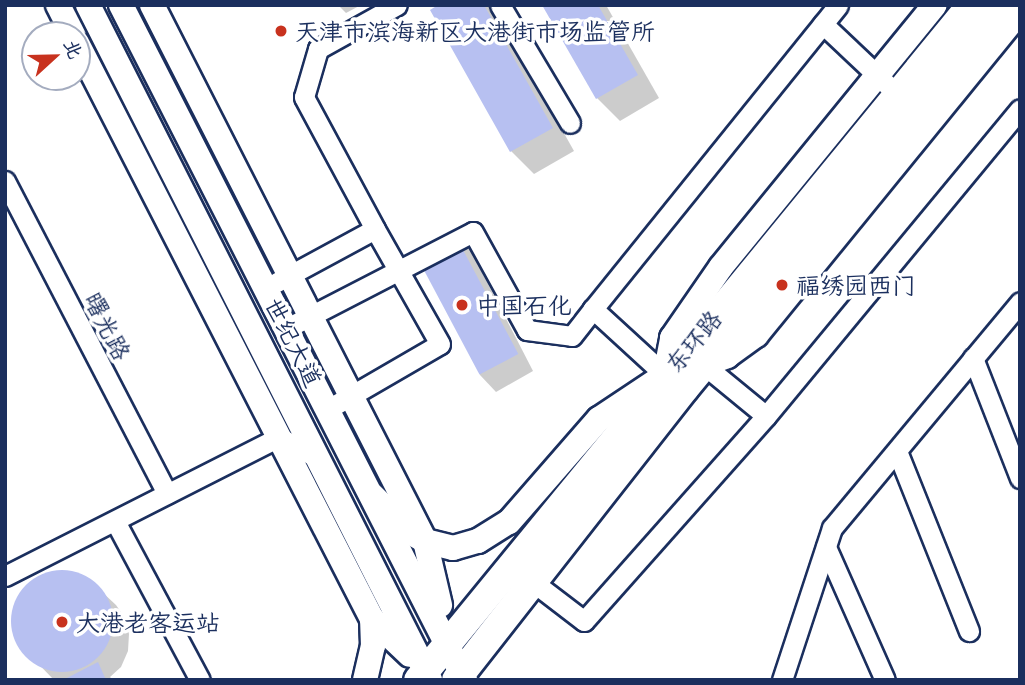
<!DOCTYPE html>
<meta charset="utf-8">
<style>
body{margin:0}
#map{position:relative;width:1025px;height:685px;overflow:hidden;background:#fff;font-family:Mali,"LXGW WenKai TC",sans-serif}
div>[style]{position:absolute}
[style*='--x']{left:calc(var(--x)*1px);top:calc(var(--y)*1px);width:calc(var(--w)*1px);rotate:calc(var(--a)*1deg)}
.shadow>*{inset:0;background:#0003}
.building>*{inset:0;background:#b7c0f1;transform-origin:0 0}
.round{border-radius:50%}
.roads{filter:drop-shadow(2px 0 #1b2f5e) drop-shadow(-2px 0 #1b2f5e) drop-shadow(0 2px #1b2f5e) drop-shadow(0 -2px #1b2f5e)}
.minor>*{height:19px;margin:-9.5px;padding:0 9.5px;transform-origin:9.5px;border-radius:9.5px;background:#fff}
.major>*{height:24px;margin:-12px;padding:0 12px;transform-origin:12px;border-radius:12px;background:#fff}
.highway>*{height:28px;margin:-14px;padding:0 14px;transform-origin:14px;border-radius:14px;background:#fff}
.dots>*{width:19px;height:19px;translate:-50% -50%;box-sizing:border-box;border:4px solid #fff;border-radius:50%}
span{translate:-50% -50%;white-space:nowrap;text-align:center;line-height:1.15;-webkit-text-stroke:7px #fff;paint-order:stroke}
.poi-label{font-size:24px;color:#1b2f5e}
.left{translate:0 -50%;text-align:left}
.street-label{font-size:24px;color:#1b2f5e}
.frame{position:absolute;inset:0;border:7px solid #1b2f5e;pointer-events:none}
.north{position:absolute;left:21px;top:21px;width:70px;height:70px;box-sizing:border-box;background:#fff;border:2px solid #a4acbf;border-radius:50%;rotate:68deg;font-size:19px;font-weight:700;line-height:28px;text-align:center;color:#1b2f5e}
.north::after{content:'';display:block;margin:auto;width:24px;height:32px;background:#c8321e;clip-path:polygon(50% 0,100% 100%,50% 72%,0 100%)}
</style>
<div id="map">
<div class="shadow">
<div style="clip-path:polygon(338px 5px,361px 5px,346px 13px)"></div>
<div style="clip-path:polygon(442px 5px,490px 5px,495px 10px,574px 151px,534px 174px,511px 151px)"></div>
<div style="clip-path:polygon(544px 5px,606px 5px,659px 98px,620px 121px,597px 98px)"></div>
<div style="clip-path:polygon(454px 235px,471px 251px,533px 371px,496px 392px,480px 375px)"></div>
<div style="clip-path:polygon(56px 572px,72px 572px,86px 577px,116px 605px,125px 618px,129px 634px,128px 651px,121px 667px,110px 677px,113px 680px,54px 680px,18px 643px,14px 613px,19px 598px,41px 576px)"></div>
</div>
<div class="building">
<div style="clip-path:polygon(438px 5px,484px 5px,553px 128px,510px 152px,430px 10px)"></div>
<div style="clip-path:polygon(542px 5px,598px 5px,638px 75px,596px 99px)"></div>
<div style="left:454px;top:233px;width:137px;height:44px;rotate:62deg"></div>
<div class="round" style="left:11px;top:570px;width:102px;height:102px"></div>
<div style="clip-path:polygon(98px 662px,106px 680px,63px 680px)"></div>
</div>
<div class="roads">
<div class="minor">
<div style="--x:500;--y:5;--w:137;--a:59.3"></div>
<div style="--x:823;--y:24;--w:102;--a:43.4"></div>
<div style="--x:5;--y:181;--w:352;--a:62.6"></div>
<div style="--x:277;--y:282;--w:111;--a:-28.4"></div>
<div style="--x:375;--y:229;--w:150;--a:-118.3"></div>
<div style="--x:304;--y:97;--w:50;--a:-73.7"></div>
<div style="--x:318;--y:49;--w:90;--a:-29.1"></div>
<div style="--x:287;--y:328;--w:209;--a:-27.3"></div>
<div style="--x:473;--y:232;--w:112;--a:61.1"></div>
<div style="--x:527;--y:330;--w:45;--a:7.6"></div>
<div style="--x:572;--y:336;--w:34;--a:-52"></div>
<div style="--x:973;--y:358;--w:129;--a:68.6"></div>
<div style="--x:704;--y:365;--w:80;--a:39.4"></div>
<div style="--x:665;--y:375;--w:98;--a:-137.5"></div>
<div style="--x:593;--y:309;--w:390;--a:-51.1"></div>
<div style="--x:328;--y:409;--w:129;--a:-30.1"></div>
<div style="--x:440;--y:344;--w:132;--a:-119.5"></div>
<div style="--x:897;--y:451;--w:194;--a:68.2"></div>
<div style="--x:115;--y:521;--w:180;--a:61.9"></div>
<div style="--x:826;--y:547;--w:145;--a:66.1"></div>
<div style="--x:5;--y:576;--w:307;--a:-26.9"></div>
<div style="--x:279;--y:437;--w:43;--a:28.9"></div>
<div style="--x:533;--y:582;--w:64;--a:37.4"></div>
<div style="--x:584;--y:621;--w:274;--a:-48.4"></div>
<div style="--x:766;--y:416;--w:398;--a:-50.4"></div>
<div style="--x:782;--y:680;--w:160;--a:-71.8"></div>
<div style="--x:832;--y:528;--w:294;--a:-50.2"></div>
</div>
<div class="major">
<div style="--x:58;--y:5;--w:34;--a:63"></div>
<div style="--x:88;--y:5;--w:757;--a:63.13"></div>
<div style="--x:121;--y:5;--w:758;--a:63"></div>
<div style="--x:152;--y:5;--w:602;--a:63.01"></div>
<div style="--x:425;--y:541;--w:66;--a:76.8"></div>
<div style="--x:77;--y:43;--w:647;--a:62.88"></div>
<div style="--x:372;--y:619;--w:52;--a:43.5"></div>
<div style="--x:704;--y:365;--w:25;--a:-21"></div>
<div style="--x:727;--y:356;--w:36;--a:-36"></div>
<div style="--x:756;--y:335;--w:418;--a:-50.8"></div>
<div style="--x:372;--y:495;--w:51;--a:45"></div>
<div style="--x:408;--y:531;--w:20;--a:30"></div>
<div style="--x:425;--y:541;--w:29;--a:14"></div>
<div style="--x:453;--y:548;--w:26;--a:-16"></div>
<div style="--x:478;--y:541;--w:36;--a:-32"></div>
<div style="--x:509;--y:522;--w:137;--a:-48.9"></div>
<div style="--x:599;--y:419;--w:79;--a:-33.7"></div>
<div style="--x:665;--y:375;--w:38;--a:-79"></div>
<div style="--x:672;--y:338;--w:86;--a:-55.4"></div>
<div style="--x:721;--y:267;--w:338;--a:-50.8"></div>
<div style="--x:365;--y:680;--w:35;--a:-77"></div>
<div style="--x:373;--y:646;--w:27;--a:-92"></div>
</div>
<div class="highway">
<div style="--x:418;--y:680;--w:873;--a:-50.67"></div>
<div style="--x:456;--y:680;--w:371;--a:-51.9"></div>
<div style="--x:685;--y:388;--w:497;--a:-50.4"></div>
</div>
</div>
<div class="dots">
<div style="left:281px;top:31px;background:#c8321e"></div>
<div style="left:782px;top:285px;background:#c8321e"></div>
<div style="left:462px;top:305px;background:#c8321e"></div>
<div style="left:62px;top:622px;background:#c8321e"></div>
</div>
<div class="poi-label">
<span class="left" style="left:295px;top:31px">天津市滨海新区大港街市场监管所</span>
<span class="left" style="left:796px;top:285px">福绣园西门</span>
<span class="left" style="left:476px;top:305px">中国石化</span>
<span class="left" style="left:76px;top:622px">大港老客运站</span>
</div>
<div class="street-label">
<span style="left:108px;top:326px;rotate:63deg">曙光路</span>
<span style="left:693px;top:341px;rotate:-50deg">东环路</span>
<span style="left:294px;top:342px;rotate:63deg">世纪大道</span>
</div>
<div class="frame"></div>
<div class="north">北</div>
</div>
